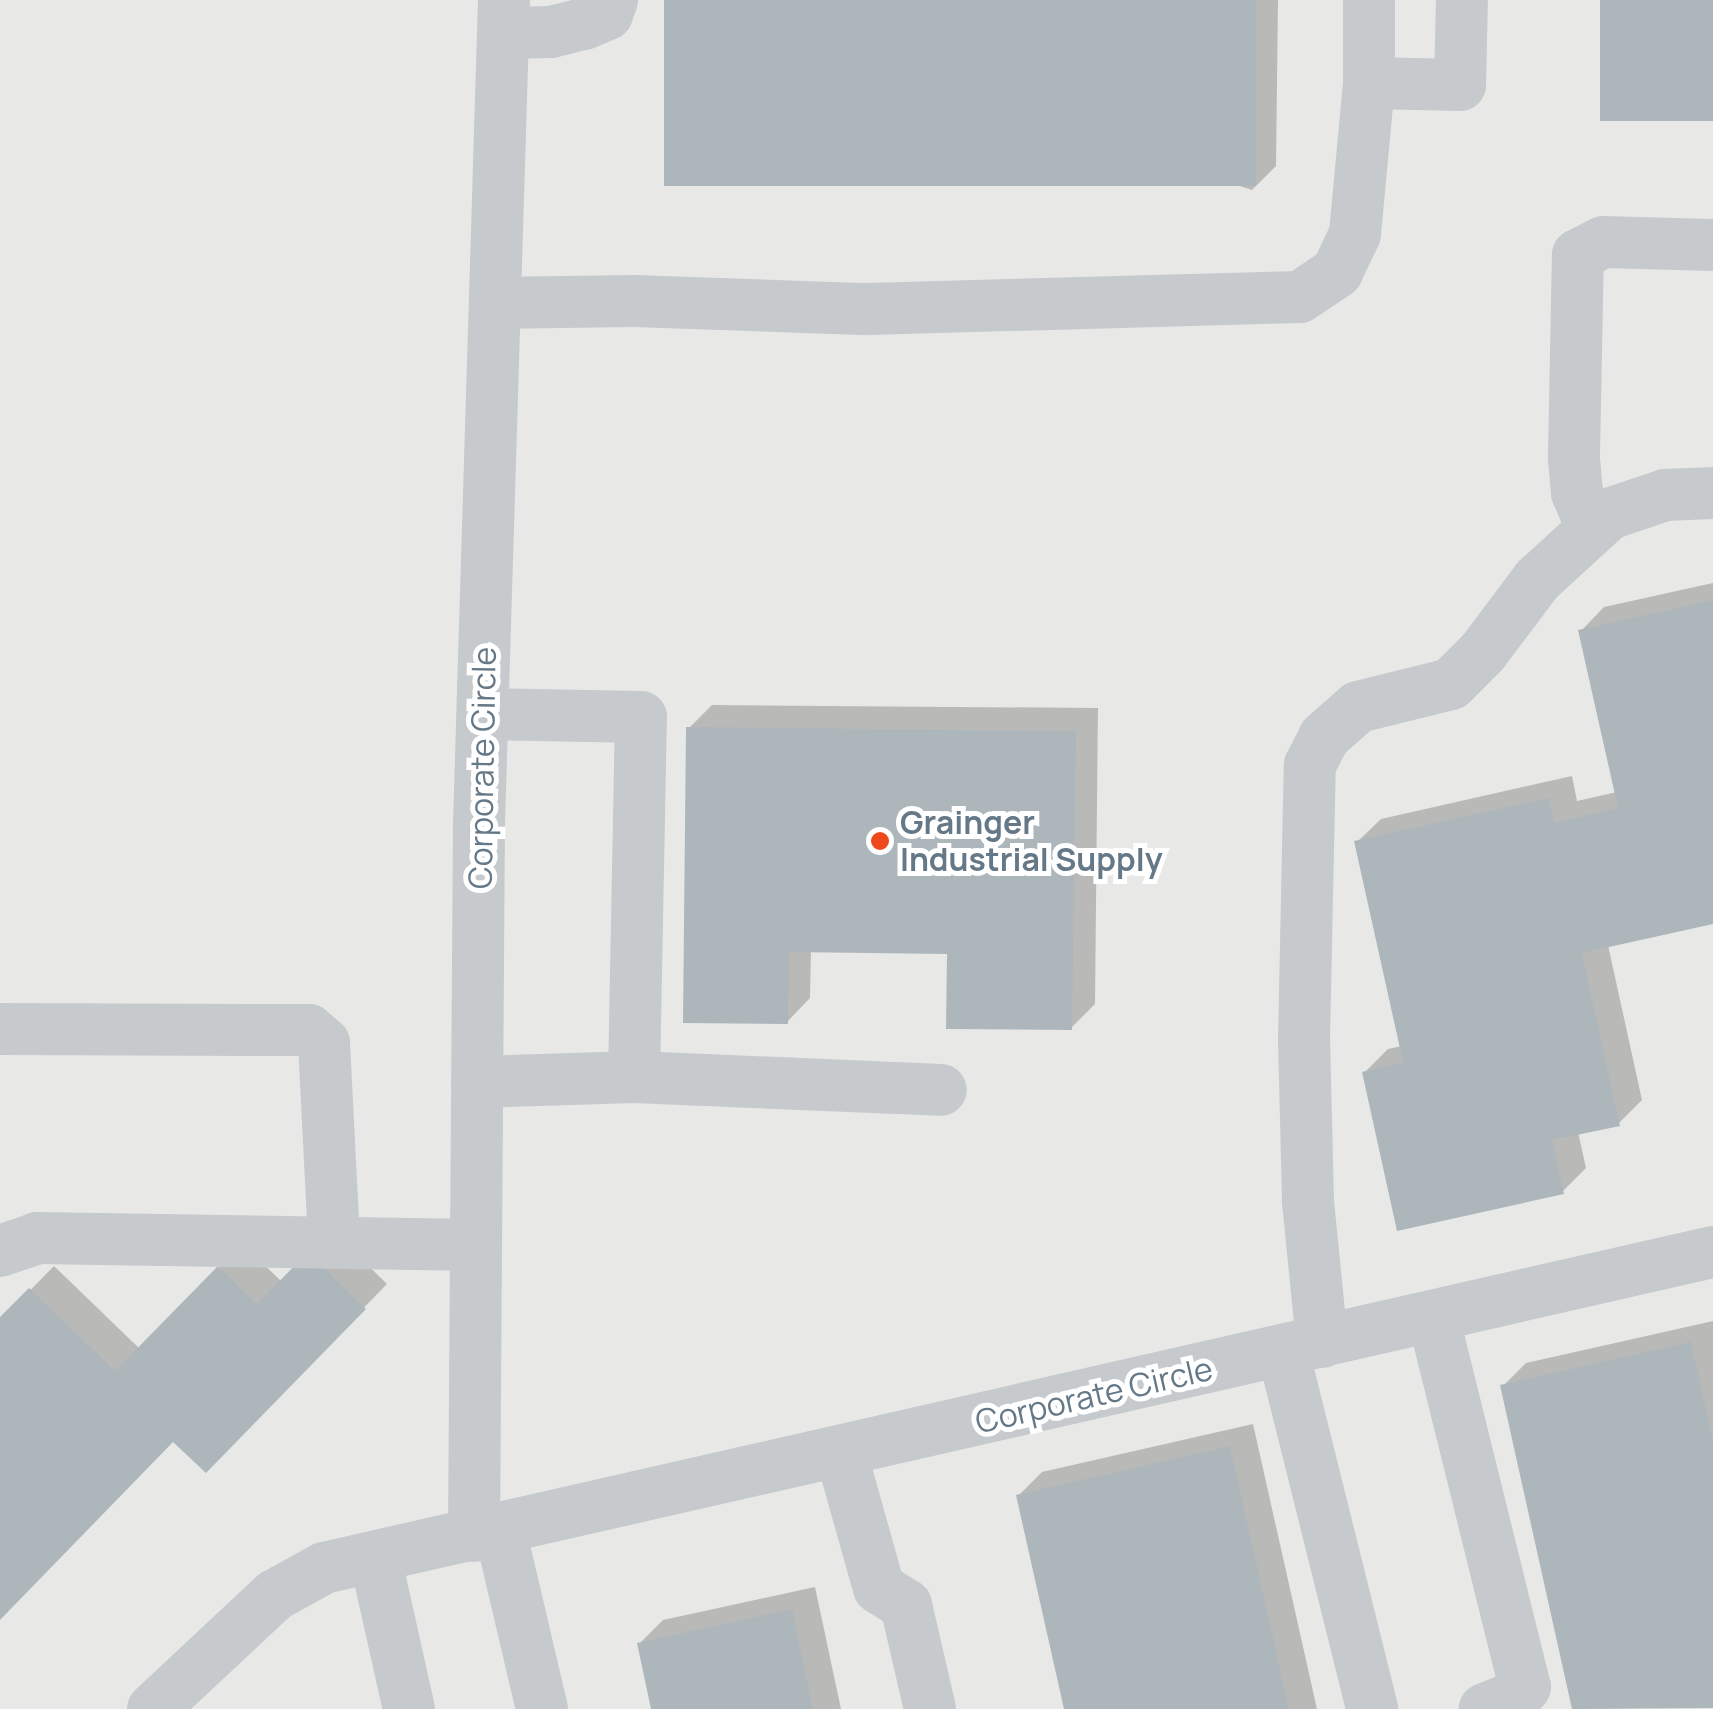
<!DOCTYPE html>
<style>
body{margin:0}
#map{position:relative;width:1713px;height:1709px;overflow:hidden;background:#f7f7f3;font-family:Manrope,sans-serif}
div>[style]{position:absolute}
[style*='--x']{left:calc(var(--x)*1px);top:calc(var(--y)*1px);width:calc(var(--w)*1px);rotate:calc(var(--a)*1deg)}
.built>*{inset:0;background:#e8e9e7;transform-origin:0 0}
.shadow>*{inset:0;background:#0003}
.building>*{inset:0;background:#adb6bb;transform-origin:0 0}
.minor>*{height:52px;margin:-26px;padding:0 26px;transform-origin:26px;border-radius:26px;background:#c6cacd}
.dots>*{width:28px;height:28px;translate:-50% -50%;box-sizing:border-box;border:5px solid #fff;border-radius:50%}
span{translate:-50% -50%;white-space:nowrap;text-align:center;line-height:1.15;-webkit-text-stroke:10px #fff;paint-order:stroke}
.street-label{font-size:32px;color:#647887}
.poi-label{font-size:32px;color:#647887;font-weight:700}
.left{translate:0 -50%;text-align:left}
</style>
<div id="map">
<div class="built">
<div style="left:0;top:0;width:1713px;height:1709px"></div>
</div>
<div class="shadow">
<div style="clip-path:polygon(666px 0,1278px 0,1276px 166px,1252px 190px)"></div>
<div style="clip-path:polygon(1713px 583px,1713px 921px,1608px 945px,1642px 1100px,1619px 1123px,1578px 1132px,1586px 1168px,1562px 1192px,1364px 1073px,1388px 1049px,1402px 1046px,1357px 842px,1381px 819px,1572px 776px,1577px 801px,1617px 792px,1581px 631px,1604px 607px)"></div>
<div style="clip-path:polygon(712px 705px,1098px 708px,1095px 1004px,1071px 1028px,950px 951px,811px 950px,810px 998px,787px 1022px,689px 728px)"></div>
<div style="clip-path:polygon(333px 1231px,387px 1284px,206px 1469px,174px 1438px,0 1617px,0 1321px,54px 1266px,140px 1349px,243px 1244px,282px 1282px)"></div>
<div style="clip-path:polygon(1713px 1321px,1713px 1706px,1575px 1709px,1503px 1386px,1526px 1363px)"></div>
<div style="clip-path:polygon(1253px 1424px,1317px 1709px,1067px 1709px,1019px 1495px,1042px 1472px)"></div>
<div style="clip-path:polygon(815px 1587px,841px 1709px,654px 1709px,640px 1643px,663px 1620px)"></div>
</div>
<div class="building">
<div style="left:664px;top:0;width:592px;height:186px"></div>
<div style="left:1600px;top:0;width:113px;height:121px"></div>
<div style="clip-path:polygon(1713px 600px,1713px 924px,1582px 953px,1620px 1126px,1552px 1140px,1564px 1194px,1397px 1231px,1362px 1072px,1403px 1062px,1354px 841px,1549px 798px,1554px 823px,1618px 808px,1578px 630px)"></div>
<div style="clip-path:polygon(686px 727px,1076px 731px,1072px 1030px,946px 1029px,947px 954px,789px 952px,788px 1024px,683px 1023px)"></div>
<div style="clip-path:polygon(308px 1252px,366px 1309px,206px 1473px,173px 1442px,0 1620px,0 1317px,29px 1288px,115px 1371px,218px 1266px,257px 1304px)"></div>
<div style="clip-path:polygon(1691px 1342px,1713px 1440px,1713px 1708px,1572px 1709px,1500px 1385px)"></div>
<div style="clip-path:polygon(1230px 1446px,1289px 1709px,1064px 1709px,1016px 1495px)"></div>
<div style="clip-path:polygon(792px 1609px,813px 1709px,651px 1709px,637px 1643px)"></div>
</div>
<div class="minor">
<div style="--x:504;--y:33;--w:47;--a:-1.2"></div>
<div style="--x:551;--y:32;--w:34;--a:-14"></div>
<div style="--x:584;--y:24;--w:25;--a:-23"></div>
<div style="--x:607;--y:14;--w:15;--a:-70"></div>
<div style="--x:1369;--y:83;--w:91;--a:1.3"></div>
<div style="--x:1460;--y:85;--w:85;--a:-88.7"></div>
<div style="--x:497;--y:303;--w:137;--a:-0.8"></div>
<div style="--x:634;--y:301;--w:234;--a:2"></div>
<div style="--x:868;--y:309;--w:432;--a:-1.6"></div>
<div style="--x:1300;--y:297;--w:45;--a:-34"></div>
<div style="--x:1337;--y:272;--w:42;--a:-64.7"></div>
<div style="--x:1355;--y:234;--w:152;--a:-84.7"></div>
<div style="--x:1369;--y:83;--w:83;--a:-90"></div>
<div style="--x:1592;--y:528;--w:38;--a:-113"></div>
<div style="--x:1577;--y:493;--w:36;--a:-95"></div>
<div style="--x:1574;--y:457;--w:202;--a:-88.9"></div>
<div style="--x:1578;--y:255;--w:28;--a:-27"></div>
<div style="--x:1603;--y:242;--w:110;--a:1.6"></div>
<div style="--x:0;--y:1029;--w:309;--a:0.2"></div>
<div style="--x:309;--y:1030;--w:20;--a:41"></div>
<div style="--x:324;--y:1043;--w:200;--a:87.1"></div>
<div style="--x:634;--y:1077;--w:307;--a:2.4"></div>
<div style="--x:477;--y:1082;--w:157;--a:-1.8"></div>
<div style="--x:634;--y:1077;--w:360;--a:-88.9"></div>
<div style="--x:641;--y:717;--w:158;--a:-178.9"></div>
<div style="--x:0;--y:1251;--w:39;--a:-19"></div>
<div style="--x:37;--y:1238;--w:439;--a:0.9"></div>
<div style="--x:1433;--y:1316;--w:382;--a:76.1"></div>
<div style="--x:1525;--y:1687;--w:12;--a:132"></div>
<div style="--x:1517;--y:1696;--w:35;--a:158"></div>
<div style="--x:1322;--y:1342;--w:142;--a:-95.7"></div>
<div style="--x:1308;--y:1201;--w:161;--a:-91.4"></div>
<div style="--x:1304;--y:1040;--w:275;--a:-88.8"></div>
<div style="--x:1310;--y:765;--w:31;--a:-63"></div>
<div style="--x:1324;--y:737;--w:45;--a:-41.4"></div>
<div style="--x:1358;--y:707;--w:96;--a:-13.9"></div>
<div style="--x:1451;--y:684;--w:45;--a:-45"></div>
<div style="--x:1483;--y:652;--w:90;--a:-53.1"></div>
<div style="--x:1537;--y:580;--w:98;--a:-42.5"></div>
<div style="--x:1609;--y:514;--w:59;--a:-18.7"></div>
<div style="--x:1665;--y:495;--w:48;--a:-2.4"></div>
<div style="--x:1283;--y:1351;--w:369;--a:76"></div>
<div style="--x:841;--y:1453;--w:140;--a:74.3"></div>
<div style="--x:879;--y:1588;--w:32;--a:32"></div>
<div style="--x:906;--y:1605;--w:107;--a:77"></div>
<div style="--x:500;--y:1530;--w:184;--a:76.8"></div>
<div style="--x:474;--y:1536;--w:713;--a:-89.6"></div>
<div style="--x:479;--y:823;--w:823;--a:-88.26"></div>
<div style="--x:375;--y:1557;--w:156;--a:77.4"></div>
<div style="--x:153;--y:1709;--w:167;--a:-43.1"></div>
<div style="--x:275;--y:1595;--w:56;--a:-28.9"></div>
<div style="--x:324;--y:1568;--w:1424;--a:-12.82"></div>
</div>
<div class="dots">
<div style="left:880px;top:841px;background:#ef491b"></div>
</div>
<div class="street-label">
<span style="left:482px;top:768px;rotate:-89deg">Corporate Circle</span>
<span style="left:1094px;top:1395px;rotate:-13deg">Corporate Circle</span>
</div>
<div class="poi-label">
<span class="left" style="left:900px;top:841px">Grainger<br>Industrial Supply</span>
</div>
</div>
